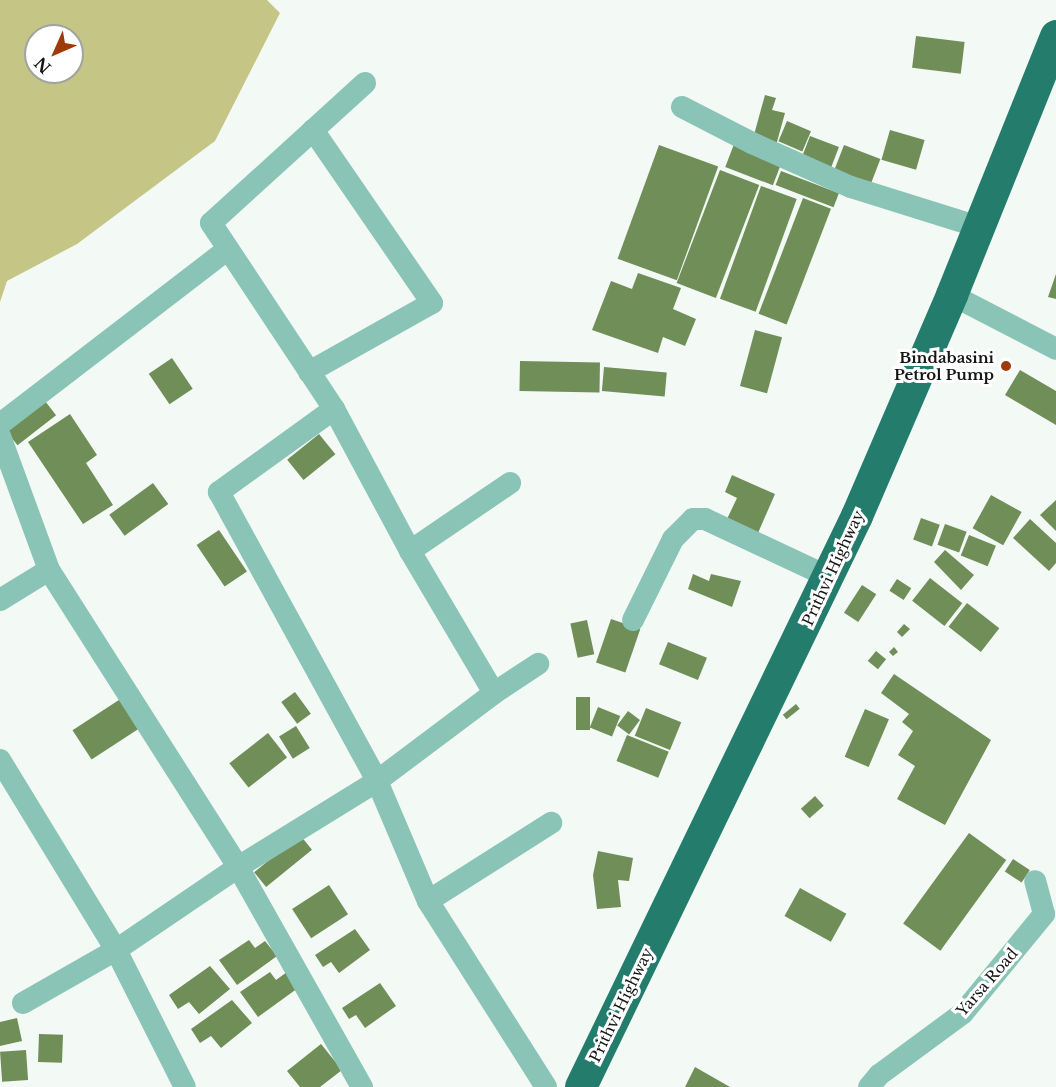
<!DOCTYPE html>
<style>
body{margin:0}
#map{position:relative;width:1056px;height:1087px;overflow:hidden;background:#f3f9f4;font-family:"Libre Baskerville",serif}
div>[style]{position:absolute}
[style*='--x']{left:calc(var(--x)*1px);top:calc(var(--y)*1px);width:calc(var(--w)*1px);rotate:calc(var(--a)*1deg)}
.forest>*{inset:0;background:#c5c686}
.building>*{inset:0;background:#708e58;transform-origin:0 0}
.minor>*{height:22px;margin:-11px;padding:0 11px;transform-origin:11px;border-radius:11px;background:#89c4b6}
.highway>*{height:32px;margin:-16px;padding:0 16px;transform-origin:16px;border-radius:16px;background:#247d6c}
.dots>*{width:16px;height:16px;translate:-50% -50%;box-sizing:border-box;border:3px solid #fff;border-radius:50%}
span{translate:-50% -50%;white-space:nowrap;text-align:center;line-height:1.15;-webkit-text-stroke:6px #fff;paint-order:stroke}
.poi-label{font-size:15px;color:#151715;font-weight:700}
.right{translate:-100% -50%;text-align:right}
.street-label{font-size:15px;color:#151715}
.north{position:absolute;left:24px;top:24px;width:60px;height:60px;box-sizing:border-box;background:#fff;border:2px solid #a1a2a1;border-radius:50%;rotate:225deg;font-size:16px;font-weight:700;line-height:24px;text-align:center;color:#151715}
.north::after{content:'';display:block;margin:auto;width:21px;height:27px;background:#9e3a07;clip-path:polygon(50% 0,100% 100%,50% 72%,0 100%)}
</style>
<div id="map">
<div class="forest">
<div style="clip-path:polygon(evenodd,0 0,267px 0,280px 13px,215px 141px,77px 244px,7px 281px,0 302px,0 0,36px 36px,72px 36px,72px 72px,36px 72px,36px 36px)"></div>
</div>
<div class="building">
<div style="left:916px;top:36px;width:49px;height:32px;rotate:7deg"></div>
<div style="clip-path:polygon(765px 95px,776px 98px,772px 110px,785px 113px,775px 149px,752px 142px)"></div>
<div style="left:787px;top:121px;width:26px;height:22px;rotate:23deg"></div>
<div style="left:890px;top:130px;width:36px;height:31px;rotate:16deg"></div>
<div style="left:810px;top:136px;width:31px;height:28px;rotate:21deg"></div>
<div style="left:736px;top:139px;width:51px;height:30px;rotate:21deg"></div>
<div style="left:659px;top:145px;width:63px;height:121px;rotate:20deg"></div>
<div style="left:844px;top:145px;width:39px;height:32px;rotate:21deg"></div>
<div style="left:720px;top:170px;width:42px;height:121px;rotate:21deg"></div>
<div style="left:781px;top:171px;width:62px;height:15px;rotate:21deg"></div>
<div style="left:761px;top:186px;width:38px;height:120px;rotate:20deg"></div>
<div style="left:803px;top:198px;width:30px;height:124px;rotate:21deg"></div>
<div style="clip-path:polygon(638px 273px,681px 288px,673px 309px,696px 319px,685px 346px,663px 337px,658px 353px,592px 330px,611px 281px,632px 289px)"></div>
<div style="clip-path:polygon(1056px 274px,1056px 299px,1048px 297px)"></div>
<div style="left:755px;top:330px;width:28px;height:58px;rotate:15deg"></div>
<div style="left:172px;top:358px;width:37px;height:28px;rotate:56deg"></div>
<div style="left:520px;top:361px;width:80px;height:30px;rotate:1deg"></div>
<div style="left:604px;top:367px;width:63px;height:24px;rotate:5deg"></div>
<div style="clip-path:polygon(1020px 370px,1056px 391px,1056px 425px,1005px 395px)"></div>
<div style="left:45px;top:401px;width:18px;height:49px;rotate:52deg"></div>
<div style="clip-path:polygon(70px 414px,97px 455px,86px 463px,113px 505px,83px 524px,28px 442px)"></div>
<div style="left:319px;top:434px;width:26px;height:41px;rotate:51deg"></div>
<div style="clip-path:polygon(732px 475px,775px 494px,758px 533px,727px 519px,737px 498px,725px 492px)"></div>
<div style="left:153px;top:483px;width:26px;height:54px;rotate:54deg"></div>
<div style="left:991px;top:495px;width:35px;height:38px;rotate:29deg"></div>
<div style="clip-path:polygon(1056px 500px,1056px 531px,1040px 515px)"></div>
<div style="left:921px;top:518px;width:20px;height:23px;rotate:20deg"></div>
<div style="clip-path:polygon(1030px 519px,1056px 543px,1056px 563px,1049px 571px,1013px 538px)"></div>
<div style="left:945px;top:524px;width:23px;height:22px;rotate:20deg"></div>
<div style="left:219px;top:530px;width:50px;height:27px;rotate:56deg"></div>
<div style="left:969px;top:535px;width:29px;height:22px;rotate:22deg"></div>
<div style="clip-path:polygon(945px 550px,974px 575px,961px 590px,934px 562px)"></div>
<div style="clip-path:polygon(693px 574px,709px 581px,711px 574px,741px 581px,732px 607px,688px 589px)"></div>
<div style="left:930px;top:578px;width:41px;height:29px;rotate:38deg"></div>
<div style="left:897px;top:579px;width:17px;height:14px;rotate:33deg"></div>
<div style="left:862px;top:585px;width:17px;height:33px;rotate:33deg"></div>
<div style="left:967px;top:603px;width:41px;height:30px;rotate:38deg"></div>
<div style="left:611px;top:619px;width:31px;height:46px;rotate:19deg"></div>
<div style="left:587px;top:620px;width:35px;height:17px;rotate:78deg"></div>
<div style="clip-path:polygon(904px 624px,910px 629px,902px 637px,897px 632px)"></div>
<div style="left:668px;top:642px;width:42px;height:24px;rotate:22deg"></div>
<div style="clip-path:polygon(894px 647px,898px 652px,893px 656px,889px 652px)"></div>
<div style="left:876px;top:651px;width:13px;height:13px;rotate:39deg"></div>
<div style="clip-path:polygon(894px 674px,991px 740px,945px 825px,897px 799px,915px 766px,898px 755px,913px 731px,902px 722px,909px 714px,881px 693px)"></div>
<div style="left:295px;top:692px;width:27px;height:17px;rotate:54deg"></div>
<div style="left:576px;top:697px;width:14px;height:33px"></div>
<div style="left:122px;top:698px;width:35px;height:59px;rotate:57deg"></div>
<div style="left:796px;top:704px;width:6px;height:17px;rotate:51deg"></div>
<div style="left:598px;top:707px;width:24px;height:22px;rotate:22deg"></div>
<div style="left:646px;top:708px;width:38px;height:30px;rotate:22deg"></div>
<div style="left:865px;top:709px;width:26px;height:52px;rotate:23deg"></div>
<div style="left:628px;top:711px;width:15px;height:18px;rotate:37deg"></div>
<div style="left:296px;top:726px;width:26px;height:20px;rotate:58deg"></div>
<div style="left:268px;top:733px;width:31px;height:49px;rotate:52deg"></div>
<div style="left:627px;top:735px;width:45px;height:28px;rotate:22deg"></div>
<div style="left:815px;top:796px;width:13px;height:19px;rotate:48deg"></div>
<div style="left:969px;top:833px;width:46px;height:112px;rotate:36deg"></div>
<div style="left:300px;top:835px;width:19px;height:59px;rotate:51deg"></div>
<div style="clip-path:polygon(598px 851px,633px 858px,629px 881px,618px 880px,621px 907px,597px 909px,593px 875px)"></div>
<div style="left:1013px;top:859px;width:20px;height:15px;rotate:33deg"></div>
<div style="left:329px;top:885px;width:35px;height:44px;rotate:57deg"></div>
<div style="left:800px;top:888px;width:53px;height:32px;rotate:29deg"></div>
<div style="clip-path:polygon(355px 929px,370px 950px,339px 973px,331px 962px,323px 967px,315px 955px)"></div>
<div style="clip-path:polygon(249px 940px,255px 948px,265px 941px,277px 956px,237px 985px,219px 960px)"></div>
<div style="clip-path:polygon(210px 966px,230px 989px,199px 1014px,189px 1002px,178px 1009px,169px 995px)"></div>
<div style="clip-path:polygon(270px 972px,276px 980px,287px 972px,298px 988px,258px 1017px,240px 992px)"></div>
<div style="clip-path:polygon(380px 983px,396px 1006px,365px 1028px,356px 1015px,349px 1019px,342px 1008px)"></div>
<div style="clip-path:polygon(232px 1000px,252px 1023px,221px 1048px,211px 1036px,200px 1043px,191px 1029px)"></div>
<div style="clip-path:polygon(17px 1018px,22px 1041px,0 1046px,0 1022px)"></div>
<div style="left:39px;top:1034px;width:24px;height:28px;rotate:2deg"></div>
<div style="clip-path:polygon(321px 1044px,342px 1070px,320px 1087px,300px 1087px,287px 1071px)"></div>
<div style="left:26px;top:1050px;width:30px;height:26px;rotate:86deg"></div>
<div style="clip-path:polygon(695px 1067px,730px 1087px,685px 1087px)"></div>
</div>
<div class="minor">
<div style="--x:365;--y:83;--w:208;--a:137.7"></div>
<div style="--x:211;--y:223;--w:223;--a:56.5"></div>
<div style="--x:334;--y:409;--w:161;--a:61.8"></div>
<div style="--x:410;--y:551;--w:165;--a:59.4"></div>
<div style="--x:682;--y:107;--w:79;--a:27.2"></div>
<div style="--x:752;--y:143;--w:108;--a:24"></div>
<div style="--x:851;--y:187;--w:134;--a:17.4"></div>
<div style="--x:952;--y:295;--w:117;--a:27.4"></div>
<div style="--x:309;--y:372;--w:141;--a:-29.3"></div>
<div style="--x:432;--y:303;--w:210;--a:-124.5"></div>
<div style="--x:334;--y:409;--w:142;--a:144.2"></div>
<div style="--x:219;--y:492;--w:329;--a:61.3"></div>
<div style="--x:377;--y:781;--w:130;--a:67"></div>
<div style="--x:428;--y:901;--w:220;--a:57.6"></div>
<div style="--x:0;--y:424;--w:287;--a:-37.5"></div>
<div style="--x:0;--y:436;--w:143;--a:69.9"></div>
<div style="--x:49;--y:570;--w:352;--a:57.5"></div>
<div style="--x:238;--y:867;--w:253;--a:60.6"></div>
<div style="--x:410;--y:551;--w:121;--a:-34.2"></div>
<div style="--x:0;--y:600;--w:57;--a:-31.5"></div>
<div style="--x:633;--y:620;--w:90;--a:-63.7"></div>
<div style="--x:673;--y:539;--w:28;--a:-45"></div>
<div style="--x:693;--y:519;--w:12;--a:0"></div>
<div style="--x:705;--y:519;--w:137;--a:25.1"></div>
<div style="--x:0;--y:760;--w:223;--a:58.6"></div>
<div style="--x:116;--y:950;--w:153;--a:63.3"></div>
<div style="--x:428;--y:901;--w:146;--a:-32.4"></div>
<div style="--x:23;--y:1003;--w:107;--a:-29.7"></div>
<div style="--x:116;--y:950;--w:148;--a:-34.2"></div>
<div style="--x:238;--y:867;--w:163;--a:-31.7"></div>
<div style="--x:377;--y:781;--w:146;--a:-36.9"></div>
<div style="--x:494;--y:693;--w:53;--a:-33.4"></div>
<div style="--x:869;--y:1087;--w:16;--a:-50"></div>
<div style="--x:879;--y:1075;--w:104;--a:-36.4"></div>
<div style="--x:963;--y:1013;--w:128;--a:-50.7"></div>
<div style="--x:1044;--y:914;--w:34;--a:-105"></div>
</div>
<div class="highway">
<div style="--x:581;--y:1087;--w:634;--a:-64.2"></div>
<div style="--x:857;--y:516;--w:241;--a:-66.7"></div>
<div style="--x:952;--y:295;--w:279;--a:-68.1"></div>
</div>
<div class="dots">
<div style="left:1006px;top:366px;background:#9e3a07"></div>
</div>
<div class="poi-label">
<span class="right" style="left:994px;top:366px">Bindabasini<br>Petrol Pump</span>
</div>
<div class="street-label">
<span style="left:833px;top:568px;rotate:-65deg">Prithvi Highway</span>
<span style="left:987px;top:982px;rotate:-49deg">Yarsa Road</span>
<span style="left:621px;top:1005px;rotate:-64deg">Prithvi Highway</span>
</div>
<div class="north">N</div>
</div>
